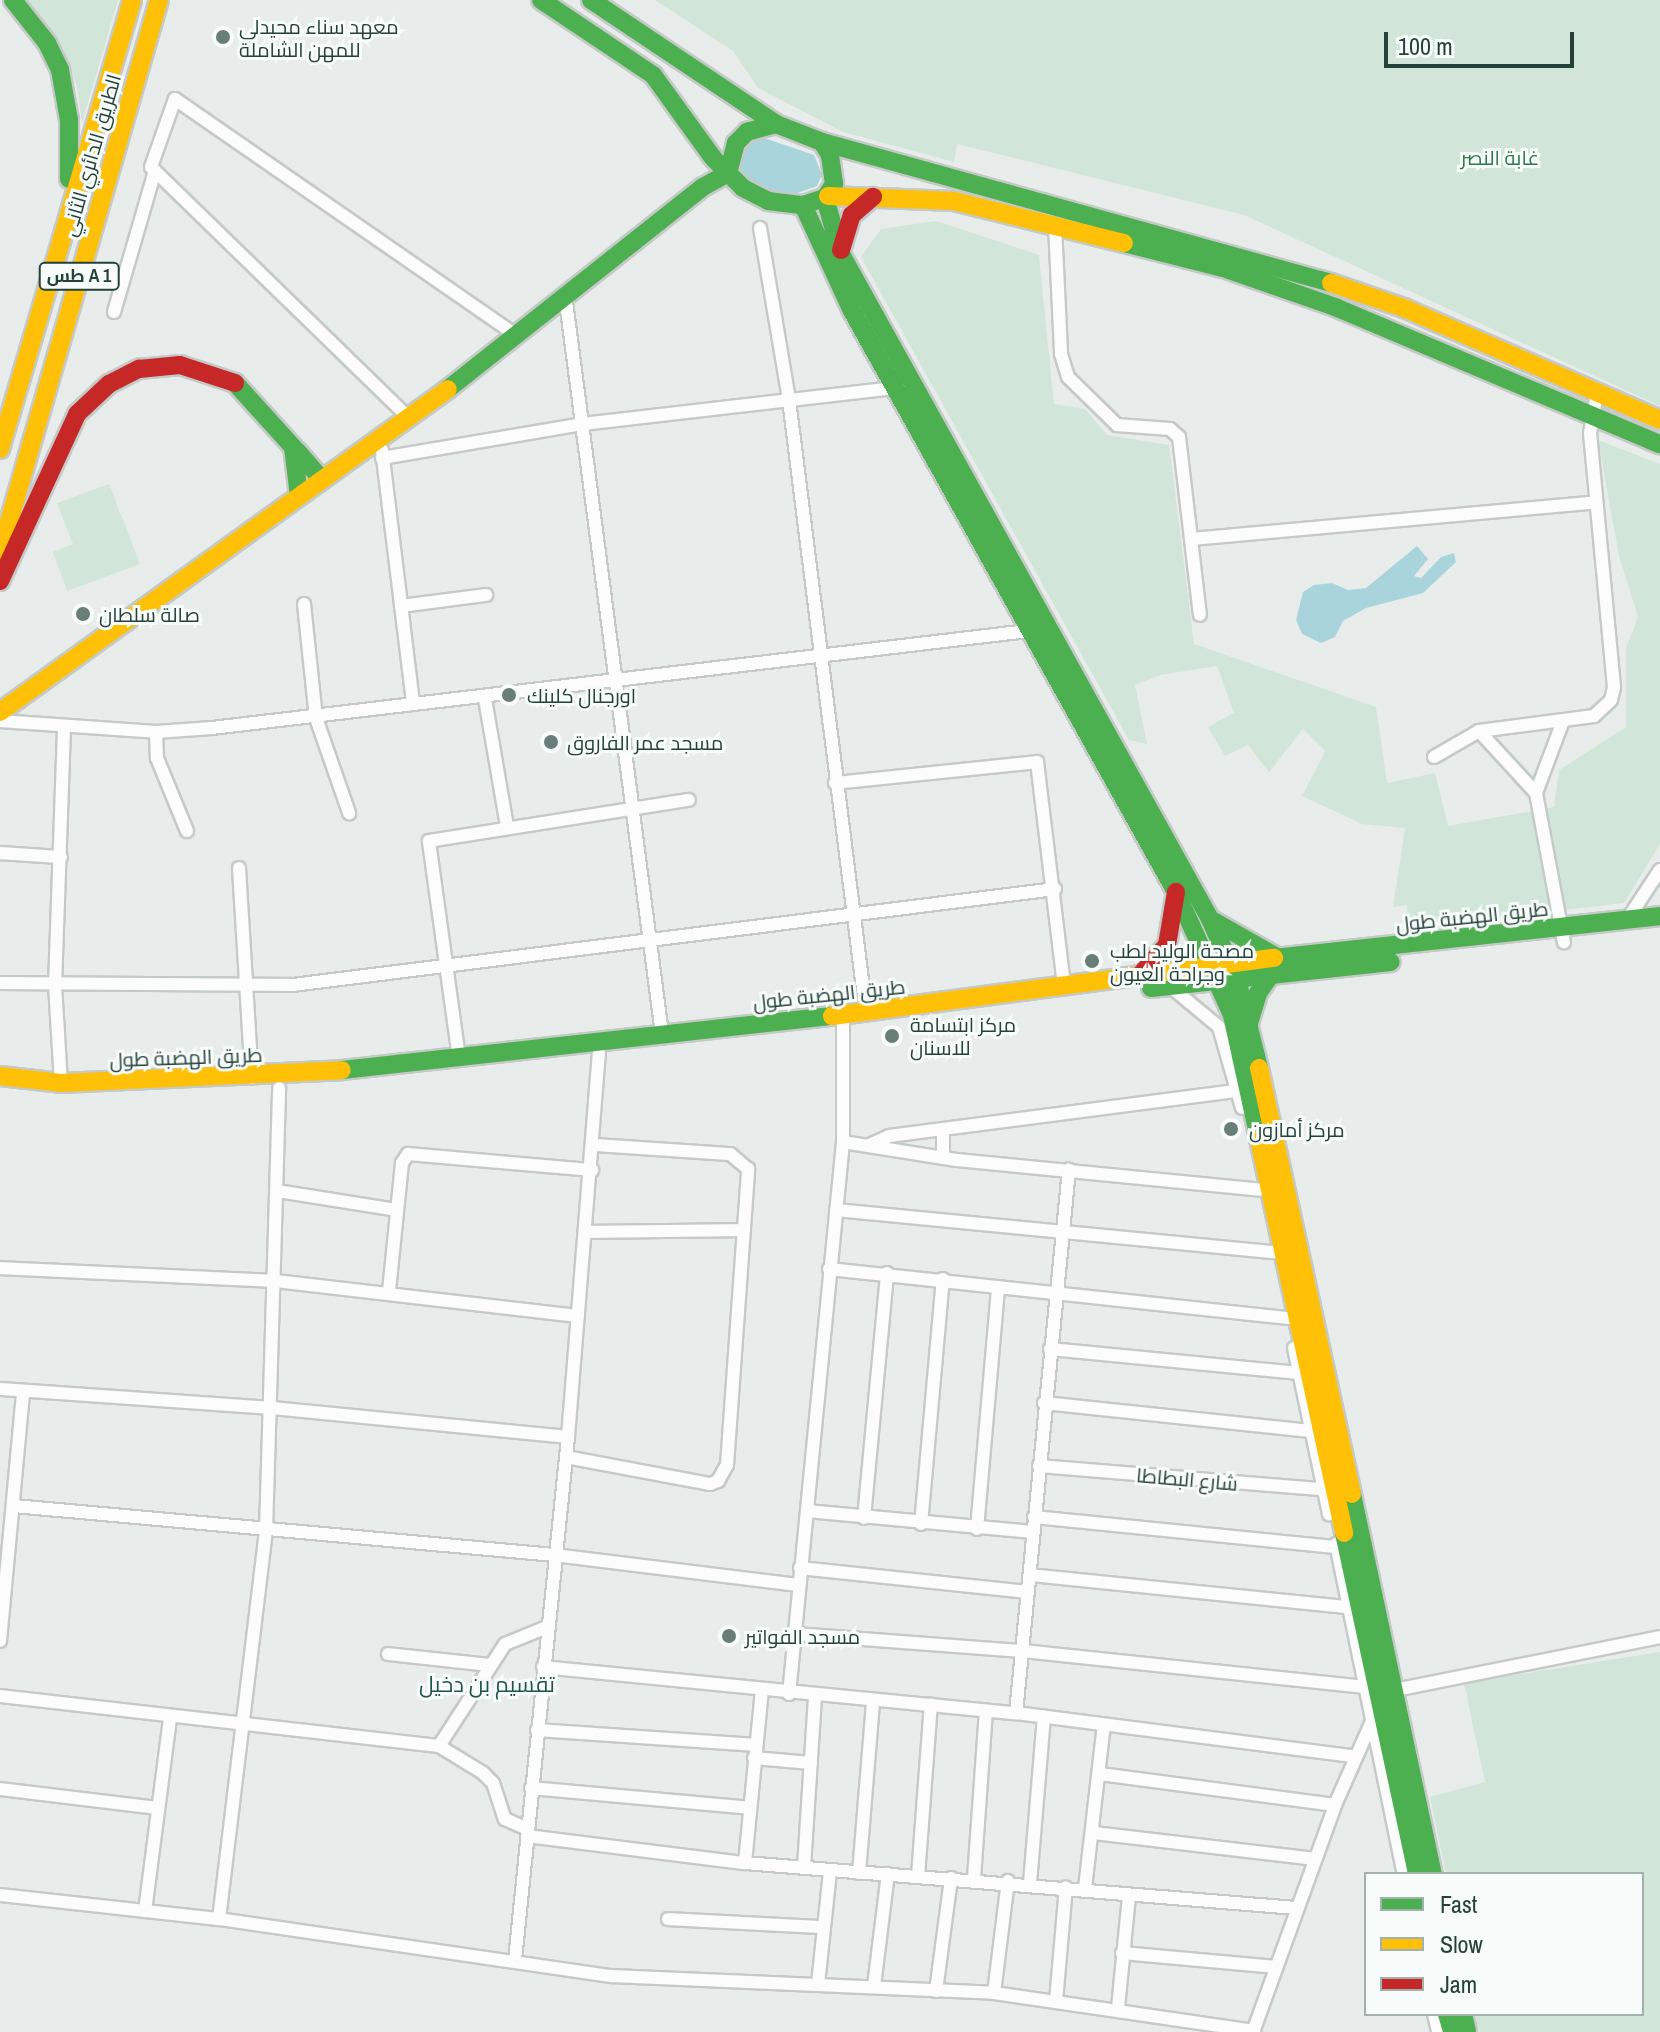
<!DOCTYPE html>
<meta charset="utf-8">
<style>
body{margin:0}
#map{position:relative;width:1660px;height:2032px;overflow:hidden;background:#e8edeb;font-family:"Archivo Narrow",Cairo,sans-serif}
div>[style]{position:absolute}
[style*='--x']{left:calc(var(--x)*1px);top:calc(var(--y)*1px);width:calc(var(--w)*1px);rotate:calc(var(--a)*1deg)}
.green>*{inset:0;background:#d1e6d8}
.water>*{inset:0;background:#a9d4db}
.roads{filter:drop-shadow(2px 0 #c5cac8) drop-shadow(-2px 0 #c5cac8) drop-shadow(0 2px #c5cac8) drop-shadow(0 -2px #c5cac8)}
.street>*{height:12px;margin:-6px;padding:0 6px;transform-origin:6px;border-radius:6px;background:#fcfcfc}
.fast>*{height:18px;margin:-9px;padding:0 9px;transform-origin:9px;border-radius:9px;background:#4caf50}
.slow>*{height:18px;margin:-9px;padding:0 9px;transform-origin:9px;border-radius:9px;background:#ffc107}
.jam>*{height:18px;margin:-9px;padding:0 9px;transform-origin:9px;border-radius:9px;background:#c62828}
.dots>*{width:22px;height:22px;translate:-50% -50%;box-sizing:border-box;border:4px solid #f7fbf9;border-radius:50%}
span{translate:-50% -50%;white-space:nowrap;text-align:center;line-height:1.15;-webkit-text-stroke:6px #f7fbf9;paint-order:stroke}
.shield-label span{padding:2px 6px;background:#f7fbf9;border:2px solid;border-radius:6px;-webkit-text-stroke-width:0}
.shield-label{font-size:18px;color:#24423a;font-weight:700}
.poi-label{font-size:20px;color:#24423a}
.left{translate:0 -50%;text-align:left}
.street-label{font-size:20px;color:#24423a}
.park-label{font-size:20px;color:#2d7a4b}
.neighbourhood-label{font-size:22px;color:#1f5548}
.legend{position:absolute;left:1364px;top:1872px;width:280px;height:144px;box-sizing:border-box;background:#f7fbf9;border:2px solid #a3b1ad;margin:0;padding:10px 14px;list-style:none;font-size:24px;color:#24423a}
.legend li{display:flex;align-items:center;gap:16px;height:40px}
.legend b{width:40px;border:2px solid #a3b1ad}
.scale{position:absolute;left:1384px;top:32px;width:190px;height:36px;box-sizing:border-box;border:4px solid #24423a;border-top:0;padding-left:10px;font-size:24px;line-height:28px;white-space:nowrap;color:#24423a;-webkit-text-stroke:6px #f7fbf9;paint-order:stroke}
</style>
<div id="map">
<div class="green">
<div style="clip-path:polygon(25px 0,118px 0,82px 123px,77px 86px,66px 57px)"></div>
<div style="clip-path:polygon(655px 0,1660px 0,1660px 406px,1244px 215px,957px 144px,954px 162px,843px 132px,758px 88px,733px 51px)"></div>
<div style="clip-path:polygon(936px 221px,1039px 255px,1054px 404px,1085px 409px,1107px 435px,1169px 445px,1194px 644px,1376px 707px,1387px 783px,1435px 773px,1448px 826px,1554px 807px,1559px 770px,1626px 727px,1626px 648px,1638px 617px,1619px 556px,1598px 440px,1660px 464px,1660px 844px,1624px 903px,1459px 922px,1408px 935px,1407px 905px,1393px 907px,1405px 828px,1362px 824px,1302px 796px,1325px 751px,1303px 729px,1269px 772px,1248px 745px,1225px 756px,1208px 727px,1234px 713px,1217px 666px,1160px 675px,1135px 685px,1147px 744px,1129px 740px,861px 257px,881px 229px)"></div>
<div style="clip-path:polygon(109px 484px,140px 564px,67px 591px,53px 552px,73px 544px,57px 503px)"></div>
<div style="clip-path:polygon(1660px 1652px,1660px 2032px,1479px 2032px,1475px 2014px,1642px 2014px,1642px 1874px,1446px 1874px,1430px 1797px,1485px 1782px,1464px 1683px)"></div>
</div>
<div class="water">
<div style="clip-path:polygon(761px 137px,814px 155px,822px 175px,817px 186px,792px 195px,760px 190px,740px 172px,741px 148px)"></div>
<div style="clip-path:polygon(1417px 546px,1428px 559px,1414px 576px,1421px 578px,1441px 557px,1454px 553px,1456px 562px,1423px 593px,1366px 608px,1343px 621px,1335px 637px,1321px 643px,1302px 634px,1296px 620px,1303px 592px,1314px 585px,1332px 583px,1348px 590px,1366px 588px)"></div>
</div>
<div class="roads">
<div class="street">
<div style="--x:1055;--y:225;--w:129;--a:87.3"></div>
<div style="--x:1061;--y:354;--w:24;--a:73"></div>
<div style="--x:1068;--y:377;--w:69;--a:44.4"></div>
<div style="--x:1117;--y:425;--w:53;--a:4.3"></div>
<div style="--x:1170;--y:429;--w:12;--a:42"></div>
<div style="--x:1179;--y:437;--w:179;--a:83.3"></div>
<div style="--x:760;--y:228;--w:174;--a:80.4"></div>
<div style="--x:789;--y:400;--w:617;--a:82.83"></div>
<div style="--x:565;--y:294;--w:746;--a:82.53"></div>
<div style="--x:114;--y:312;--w:147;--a:-73.8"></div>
<div style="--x:410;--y:419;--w:361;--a:-135.8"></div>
<div style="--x:151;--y:167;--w:72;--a:-70.6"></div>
<div style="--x:175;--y:99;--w:413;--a:34.7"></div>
<div style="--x:382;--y:450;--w:256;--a:83"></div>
<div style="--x:382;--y:458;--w:203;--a:-9.6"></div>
<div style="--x:582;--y:424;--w:321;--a:-6.6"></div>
<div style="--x:1192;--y:539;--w:406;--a:-5.2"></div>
<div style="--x:304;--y:604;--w:115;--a:84"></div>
<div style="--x:316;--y:718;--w:101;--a:70.8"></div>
<div style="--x:401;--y:606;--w:86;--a:-7.4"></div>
<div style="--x:485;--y:699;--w:129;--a:80.2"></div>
<div style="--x:0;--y:721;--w:156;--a:4"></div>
<div style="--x:156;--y:732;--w:56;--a:-4.1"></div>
<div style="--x:212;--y:728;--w:830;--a:-6.78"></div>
<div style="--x:1563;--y:721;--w:77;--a:110.6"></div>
<div style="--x:1536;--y:793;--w:152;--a:79.4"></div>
<div style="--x:1479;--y:731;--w:84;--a:47.4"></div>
<div style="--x:156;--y:732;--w:26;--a:88"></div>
<div style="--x:157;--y:758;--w:79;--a:67.7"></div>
<div style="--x:1434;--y:757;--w:52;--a:-30"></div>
<div style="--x:1479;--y:731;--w:116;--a:-7.4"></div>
<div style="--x:1594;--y:716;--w:23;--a:-43"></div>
<div style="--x:1611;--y:700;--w:13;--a:-77"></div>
<div style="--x:1614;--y:687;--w:255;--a:-95.4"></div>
<div style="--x:1590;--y:433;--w:39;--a:-80"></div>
<div style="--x:835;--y:783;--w:203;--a:-5.9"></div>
<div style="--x:1037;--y:762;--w:225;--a:83.1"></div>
<div style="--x:0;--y:853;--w:61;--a:3.8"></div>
<div style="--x:239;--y:868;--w:210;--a:86.5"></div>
<div style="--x:1627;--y:920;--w:60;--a:-56.6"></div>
<div style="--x:0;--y:983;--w:293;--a:0.4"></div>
<div style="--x:293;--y:985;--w:768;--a:-7.18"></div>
<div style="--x:1172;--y:988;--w:61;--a:39.7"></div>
<div style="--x:1219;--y:1027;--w:84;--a:74.1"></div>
<div style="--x:459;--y:1058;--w:219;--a:-97.9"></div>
<div style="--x:429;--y:841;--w:263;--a:-9"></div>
<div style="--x:61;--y:1083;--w:97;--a:-93.5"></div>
<div style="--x:55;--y:986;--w:259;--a:-88"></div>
<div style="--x:843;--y:1142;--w:115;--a:9"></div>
<div style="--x:957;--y:1160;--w:305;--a:5.6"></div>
<div style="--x:867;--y:1146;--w:24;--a:-24"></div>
<div style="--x:889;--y:1136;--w:357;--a:-7.4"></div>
<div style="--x:943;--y:1158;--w:29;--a:-90"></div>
<div style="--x:278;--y:1191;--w:120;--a:9.1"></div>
<div style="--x:836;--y:1210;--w:440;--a:5.5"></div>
<div style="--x:587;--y:1232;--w:157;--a:-0.7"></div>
<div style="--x:0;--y:1268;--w:275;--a:2.7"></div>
<div style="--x:275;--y:1281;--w:305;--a:6.6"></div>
<div style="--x:829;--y:1269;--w:462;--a:6.1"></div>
<div style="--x:389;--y:1291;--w:129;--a:-84.2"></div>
<div style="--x:402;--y:1163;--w:11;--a:-56"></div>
<div style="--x:408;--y:1154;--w:185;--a:5"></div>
<div style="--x:1294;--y:1348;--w:170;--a:78.1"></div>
<div style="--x:1050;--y:1349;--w:250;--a:5.5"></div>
<div style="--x:0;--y:1389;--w:274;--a:4"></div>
<div style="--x:273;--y:1408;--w:296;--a:5.6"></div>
<div style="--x:1044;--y:1403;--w:268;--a:6"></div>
<div style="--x:566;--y:1457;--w:147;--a:10.6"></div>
<div style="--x:710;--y:1484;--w:9;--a:-21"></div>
<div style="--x:718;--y:1481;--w:18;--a:-61"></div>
<div style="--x:727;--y:1465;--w:297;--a:-85.9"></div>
<div style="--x:748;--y:1169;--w:23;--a:-140"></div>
<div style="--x:730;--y:1154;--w:136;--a:-176.2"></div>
<div style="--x:1039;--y:1466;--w:293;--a:4.7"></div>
<div style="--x:14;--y:1506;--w:542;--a:5.18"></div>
<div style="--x:554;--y:1555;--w:246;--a:7"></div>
<div style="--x:807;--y:1511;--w:227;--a:5.3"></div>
<div style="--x:1034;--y:1517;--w:304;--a:5.7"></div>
<div style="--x:864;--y:1518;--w:246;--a:-84.6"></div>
<div style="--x:921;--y:1524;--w:246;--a:-84.9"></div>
<div style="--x:977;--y:1529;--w:243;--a:-85"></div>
<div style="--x:1336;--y:1544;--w:337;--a:78.4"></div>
<div style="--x:800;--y:1568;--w:229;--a:6"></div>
<div style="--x:1030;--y:1575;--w:319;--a:5.8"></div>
<div style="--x:795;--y:1634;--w:229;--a:4.3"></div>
<div style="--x:1023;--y:1651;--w:342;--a:6"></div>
<div style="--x:0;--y:1641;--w:251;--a:-84.7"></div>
<div style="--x:388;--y:1654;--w:103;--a:6.2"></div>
<div style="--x:543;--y:1667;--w:475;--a:5.6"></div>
<div style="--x:1016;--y:1713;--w:341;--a:7.3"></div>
<div style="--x:1395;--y:1690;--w:270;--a:-11.3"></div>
<div style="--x:789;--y:1694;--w:555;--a:-84.41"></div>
<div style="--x:843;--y:1142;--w:117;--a:-90"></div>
<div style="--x:0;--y:1696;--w:442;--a:6.5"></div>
<div style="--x:439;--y:1746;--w:52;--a:31.5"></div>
<div style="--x:483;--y:1773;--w:14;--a:45"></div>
<div style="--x:493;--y:1783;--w:38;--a:72"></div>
<div style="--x:505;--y:1819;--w:24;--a:24"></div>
<div style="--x:1016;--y:1713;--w:546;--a:-84.43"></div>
<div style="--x:537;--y:1730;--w:220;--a:3.9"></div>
<div style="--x:439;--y:1746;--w:121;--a:-57.1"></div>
<div style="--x:505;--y:1644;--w:45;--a:-22"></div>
<div style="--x:754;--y:1758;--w:57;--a:5"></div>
<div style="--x:1100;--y:1774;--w:237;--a:7.5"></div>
<div style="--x:531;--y:1788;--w:219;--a:5.2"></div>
<div style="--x:0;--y:1789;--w:159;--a:6.9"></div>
<div style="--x:1094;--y:1833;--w:223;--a:6.7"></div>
<div style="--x:527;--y:1836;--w:220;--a:7.1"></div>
<div style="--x:745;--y:1863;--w:553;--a:4.67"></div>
<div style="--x:745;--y:1863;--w:173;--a:-84.4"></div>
<div style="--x:804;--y:1867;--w:171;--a:-86.3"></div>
<div style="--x:859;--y:1873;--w:173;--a:-85.3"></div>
<div style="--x:918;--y:1876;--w:172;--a:-85.7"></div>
<div style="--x:974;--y:1878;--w:168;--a:-85.9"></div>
<div style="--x:1030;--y:1883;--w:167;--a:-85.2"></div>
<div style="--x:1085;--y:1888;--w:164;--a:-83.4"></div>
<div style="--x:0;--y:1895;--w:220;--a:6.3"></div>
<div style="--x:219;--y:1919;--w:397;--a:8.3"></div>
<div style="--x:612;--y:1976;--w:382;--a:2.5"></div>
<div style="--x:994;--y:1993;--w:263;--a:8.3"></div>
<div style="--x:145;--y:1911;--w:195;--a:-82.6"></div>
<div style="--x:219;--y:1919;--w:391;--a:-83.1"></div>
<div style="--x:266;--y:1531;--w:443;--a:-88.3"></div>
<div style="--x:668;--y:1919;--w:155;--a:3"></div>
<div style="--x:1122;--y:1953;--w:155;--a:5.2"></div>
<div style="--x:515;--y:1960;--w:526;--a:-84.21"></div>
<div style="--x:568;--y:1437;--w:385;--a:-85.4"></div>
<div style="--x:818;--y:1984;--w:114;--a:-83.9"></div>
<div style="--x:874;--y:1986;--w:113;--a:-82.9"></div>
<div style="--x:936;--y:1991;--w:114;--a:-82.4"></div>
<div style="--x:994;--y:1993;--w:113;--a:-82.9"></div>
<div style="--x:1056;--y:2001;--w:114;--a:-85"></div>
<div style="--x:1118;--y:2008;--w:114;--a:-84.4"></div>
<div style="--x:1434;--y:2014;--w:18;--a:77"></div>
<div style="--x:1253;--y:2032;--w:241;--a:-70.1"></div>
<div style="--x:1335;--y:1805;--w:94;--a:-66.2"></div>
</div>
<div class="fast">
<div style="--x:13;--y:0;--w:55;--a:51.7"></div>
<div style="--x:47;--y:43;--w:30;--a:64"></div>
<div style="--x:60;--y:70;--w:51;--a:79.8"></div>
<div style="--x:69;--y:120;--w:59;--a:90"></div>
<div style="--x:541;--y:0;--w:135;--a:33.8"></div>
<div style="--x:653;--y:75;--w:102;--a:54.1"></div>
<div style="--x:713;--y:158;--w:42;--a:45"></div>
<div style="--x:743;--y:188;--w:28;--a:27"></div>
<div style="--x:768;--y:201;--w:35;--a:7"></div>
<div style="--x:803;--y:205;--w:23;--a:-18"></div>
<div style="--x:825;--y:198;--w:17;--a:-57"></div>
<div style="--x:834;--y:184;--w:29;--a:-98"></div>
<div style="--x:830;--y:155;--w:15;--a:-122"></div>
<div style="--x:822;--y:142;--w:49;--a:-158.6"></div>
<div style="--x:776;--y:124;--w:30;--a:165"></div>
<div style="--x:747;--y:132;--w:16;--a:135"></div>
<div style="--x:736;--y:143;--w:30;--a:105"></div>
<div style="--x:591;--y:0;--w:223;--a:33.8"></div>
<div style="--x:822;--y:142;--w:528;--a:15.48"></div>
<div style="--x:825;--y:198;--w:58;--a:74.1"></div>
<div style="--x:841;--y:254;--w:761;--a:60.97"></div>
<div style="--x:1210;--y:919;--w:66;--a:65.8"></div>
<div style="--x:1237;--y:979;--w:92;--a:76.1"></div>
<div style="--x:803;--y:205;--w:115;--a:65.2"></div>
<div style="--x:851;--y:309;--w:667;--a:60.86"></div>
<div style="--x:1176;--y:892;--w:135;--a:65.5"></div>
<div style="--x:1232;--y:1015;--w:127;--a:77.7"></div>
<div style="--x:1124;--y:243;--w:102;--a:14.2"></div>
<div style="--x:1223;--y:268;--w:119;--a:19.2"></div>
<div style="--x:1335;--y:307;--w:353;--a:22.9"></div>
<div style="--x:235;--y:383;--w:86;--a:47.8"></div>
<div style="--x:293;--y:447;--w:49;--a:83"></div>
<div style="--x:448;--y:389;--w:325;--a:-38.4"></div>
<div style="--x:703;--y:187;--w:29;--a:-29"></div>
<div style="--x:297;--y:451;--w:38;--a:49"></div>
<div style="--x:1210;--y:919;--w:77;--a:29.6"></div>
<div style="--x:1274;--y:958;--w:388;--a:-6.2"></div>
<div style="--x:1151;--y:988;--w:241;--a:-6.2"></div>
<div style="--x:1249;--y:1023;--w:31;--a:-73"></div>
<div style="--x:1258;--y:993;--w:21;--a:-55"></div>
<div style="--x:342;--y:1070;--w:493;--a:-6.3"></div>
<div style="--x:1352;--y:1494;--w:389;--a:78"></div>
<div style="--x:1344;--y:1533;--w:349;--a:77.9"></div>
<div style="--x:1447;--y:2014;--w:19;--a:74"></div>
<div style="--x:1463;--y:2014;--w:18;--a:77"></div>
</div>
<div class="slow">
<div style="--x:828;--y:196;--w:126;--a:2.3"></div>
<div style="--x:954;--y:201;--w:175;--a:13.9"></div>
<div style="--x:1331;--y:283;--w:77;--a:18.9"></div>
<div style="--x:1404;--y:308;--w:279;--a:23.6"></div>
<div style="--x:0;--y:449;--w:468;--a:-73.6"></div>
<div style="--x:0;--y:553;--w:575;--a:-73.96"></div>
<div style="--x:0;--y:712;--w:552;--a:-35.79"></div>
<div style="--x:832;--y:1016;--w:446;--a:-7.5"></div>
<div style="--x:1259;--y:1068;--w:436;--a:77.7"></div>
<div style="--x:0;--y:1076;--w:61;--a:6.5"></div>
<div style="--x:61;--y:1083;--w:281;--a:-2.6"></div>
<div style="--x:1259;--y:1139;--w:403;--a:77.8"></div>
</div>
<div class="jam">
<div style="--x:841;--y:250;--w:37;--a:-73"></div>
<div style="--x:852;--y:215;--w:28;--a:-41"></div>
<div style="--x:0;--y:581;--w:184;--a:-65.2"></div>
<div style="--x:77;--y:414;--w:44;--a:-43.2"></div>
<div style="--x:109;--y:384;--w:34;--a:-27"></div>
<div style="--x:139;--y:369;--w:41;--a:-5.6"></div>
<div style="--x:180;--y:365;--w:58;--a:18.1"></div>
<div style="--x:1140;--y:975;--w:40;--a:-48"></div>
<div style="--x:1167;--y:945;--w:54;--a:-80.4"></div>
</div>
</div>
<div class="dots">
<div style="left:223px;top:37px;background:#697e78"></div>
<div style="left:83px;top:614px;background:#697e78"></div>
<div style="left:509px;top:695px;background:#697e78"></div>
<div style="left:551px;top:742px;background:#697e78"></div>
<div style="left:1092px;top:961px;background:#697e78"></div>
<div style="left:892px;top:1036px;background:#697e78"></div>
<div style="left:1231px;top:1129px;background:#697e78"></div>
<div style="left:729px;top:1636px;background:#697e78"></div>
</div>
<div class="shield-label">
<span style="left:79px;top:276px">طس A 1</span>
</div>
<div class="poi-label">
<span class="left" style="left:239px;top:38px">معهد سناء محيدلي<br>للمهن الشاملة</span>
<span class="left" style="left:99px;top:614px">صالة سلطان</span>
<span class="left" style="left:527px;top:695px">اورجنال كلينك</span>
<span class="left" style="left:567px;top:742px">مسجد عمر الفاروق</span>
<span class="left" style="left:1110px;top:962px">مصحة الوليد لطب<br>وجراحة العيون</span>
<span class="left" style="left:910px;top:1036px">مركز ابتسامة<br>للاسنان</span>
<span class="left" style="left:1249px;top:1129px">مركز أمازون</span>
<span class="left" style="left:745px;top:1636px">مسجد الفواتير</span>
</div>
<div class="street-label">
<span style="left:91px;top:155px;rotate:-74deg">الطريق الدائري الثاني</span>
<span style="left:1472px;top:916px;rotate:-6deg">طريق الهضبة طول</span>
<span style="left:829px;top:994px;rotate:-6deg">طريق الهضبة طول</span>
<span style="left:186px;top:1057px;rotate:-2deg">طريق الهضبة طول</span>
<span style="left:1187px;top:1479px;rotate:5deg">شارع البطاطا</span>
</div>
<div class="park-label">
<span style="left:1500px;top:157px">غابة النصر</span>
</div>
<div class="neighbourhood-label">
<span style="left:487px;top:1685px">تقسيم بن دخيل</span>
</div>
<ul class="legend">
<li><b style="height:10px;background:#4caf50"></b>Fast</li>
<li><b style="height:10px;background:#ffc107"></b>Slow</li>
<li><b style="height:10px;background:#c62828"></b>Jam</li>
</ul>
<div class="scale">100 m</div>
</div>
